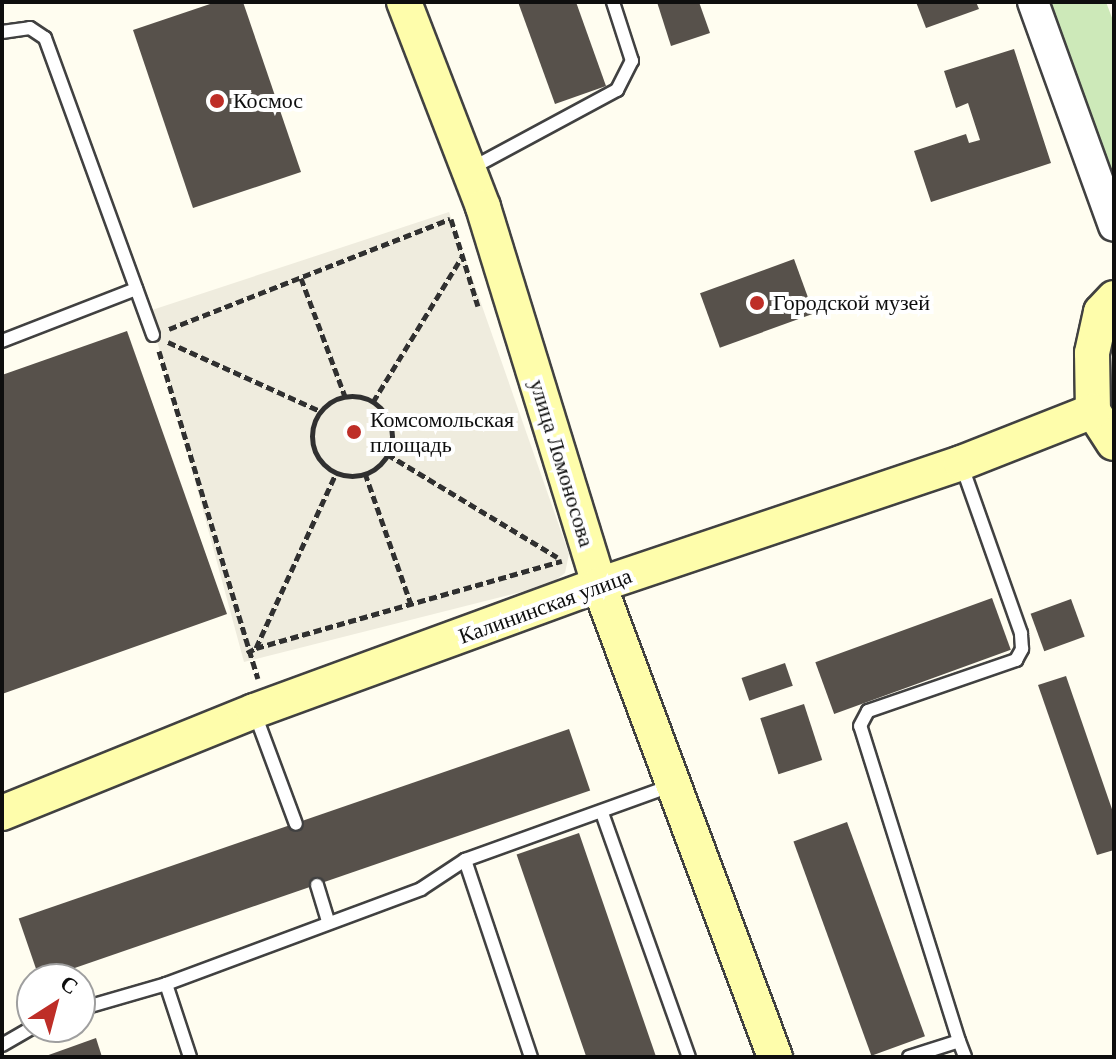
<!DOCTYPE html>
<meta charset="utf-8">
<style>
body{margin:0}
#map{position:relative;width:1116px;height:1059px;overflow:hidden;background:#fffdf0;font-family:Georgia,serif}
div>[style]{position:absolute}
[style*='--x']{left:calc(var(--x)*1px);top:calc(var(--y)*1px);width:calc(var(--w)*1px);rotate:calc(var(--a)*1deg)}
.green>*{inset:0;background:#cde9b9}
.plaza>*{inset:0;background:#efecde}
.building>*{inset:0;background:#57514b;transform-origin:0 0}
.path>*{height:5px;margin-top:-2.5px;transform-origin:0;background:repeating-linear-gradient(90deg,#303030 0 8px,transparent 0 12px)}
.path>.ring{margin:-2.5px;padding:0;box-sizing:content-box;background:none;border:5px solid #303030;border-radius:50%}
.roads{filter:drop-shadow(2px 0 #414141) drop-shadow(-2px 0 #414141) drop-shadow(0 2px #414141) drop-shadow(0 -2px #414141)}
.service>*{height:12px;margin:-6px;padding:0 6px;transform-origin:6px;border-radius:6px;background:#fff}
.tertiary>*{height:30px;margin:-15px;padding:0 15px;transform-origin:15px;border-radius:15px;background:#fff}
.secondary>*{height:34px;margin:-17px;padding:0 17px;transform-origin:17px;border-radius:17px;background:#fefdab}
.dots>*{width:22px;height:22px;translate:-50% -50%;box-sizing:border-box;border:4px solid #fff;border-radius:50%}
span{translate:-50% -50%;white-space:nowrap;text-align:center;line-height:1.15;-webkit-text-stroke:8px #fff;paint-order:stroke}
.poi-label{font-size:22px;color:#0e0e0e}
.left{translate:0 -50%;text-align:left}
.street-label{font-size:22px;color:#0e0e0e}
.frame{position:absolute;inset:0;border:4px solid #0e0e0e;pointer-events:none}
.north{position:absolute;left:16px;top:963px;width:80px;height:80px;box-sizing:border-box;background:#fff;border:2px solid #9f9f9f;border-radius:50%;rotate:36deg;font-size:22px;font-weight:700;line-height:32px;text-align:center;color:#0e0e0e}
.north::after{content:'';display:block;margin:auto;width:28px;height:36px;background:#be2e27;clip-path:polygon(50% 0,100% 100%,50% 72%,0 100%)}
</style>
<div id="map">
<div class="green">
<div style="clip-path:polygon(1048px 2px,1106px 2px,1114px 23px,1114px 184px)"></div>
</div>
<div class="plaza">
<div style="clip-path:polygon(449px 212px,569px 554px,565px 573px,549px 585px,244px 662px,149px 311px)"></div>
</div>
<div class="building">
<div style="clip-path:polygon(216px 2px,243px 2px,301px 172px,193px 208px,133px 30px)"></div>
<div style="clip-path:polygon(518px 2px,576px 2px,606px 86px,555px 104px)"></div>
<div style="clip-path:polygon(657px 2px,699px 2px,710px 33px,671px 46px)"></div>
<div style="clip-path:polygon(916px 2px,976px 2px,979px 9px,926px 28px)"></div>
<div style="clip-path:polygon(1014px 49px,1051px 163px,931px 202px,914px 151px,966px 134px,969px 143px,980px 140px,968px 103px,956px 108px,944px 71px)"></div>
<div style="left:794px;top:259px;width:58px;height:100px;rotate:70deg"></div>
<div style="clip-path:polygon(127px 331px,227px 614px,2px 694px,2px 375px)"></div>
<div style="left:992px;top:598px;width:55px;height:188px;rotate:70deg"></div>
<div style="left:1071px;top:599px;width:40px;height:43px;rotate:70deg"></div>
<div style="left:785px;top:663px;width:24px;height:46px;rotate:71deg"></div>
<div style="clip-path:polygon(1066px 676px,1114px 815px,1114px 850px,1097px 855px,1038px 685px)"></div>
<div style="left:804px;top:704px;width:59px;height:46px;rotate:72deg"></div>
<div style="left:569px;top:729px;width:65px;height:582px;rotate:71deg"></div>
<div style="left:847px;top:822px;width:228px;height:57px;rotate:70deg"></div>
<div style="left:579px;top:833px;width:238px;height:66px;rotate:71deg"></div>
<div style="clip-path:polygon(96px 1038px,102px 1057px,43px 1057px)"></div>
</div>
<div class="path">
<div style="--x:451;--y:219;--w:91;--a:72.8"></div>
<div style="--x:301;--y:278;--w:126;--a:69.6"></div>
<div style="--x:169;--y:329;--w:302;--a:-21.4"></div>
<div style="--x:168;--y:342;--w:167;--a:24.4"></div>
<div style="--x:159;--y:351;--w:342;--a:73.2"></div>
<div class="ring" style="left:312px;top:396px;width:75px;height:75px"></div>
<div style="--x:373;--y:402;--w:170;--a:-58.5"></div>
<div style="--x:387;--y:454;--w:199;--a:31.2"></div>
<div style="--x:365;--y:473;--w:139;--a:70.7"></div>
<div style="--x:256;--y:648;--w:318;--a:-15.9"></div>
<div style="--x:247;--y:653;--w:10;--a:-29"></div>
<div style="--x:256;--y:648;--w:192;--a:-65.4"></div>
</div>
<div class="roads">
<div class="service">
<div style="--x:2;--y:32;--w:28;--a:-8"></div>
<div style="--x:30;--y:28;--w:18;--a:34"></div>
<div style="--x:45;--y:38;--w:316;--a:70"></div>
<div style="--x:472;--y:168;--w:165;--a:-28.3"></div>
<div style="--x:617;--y:90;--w:33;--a:-63"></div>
<div style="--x:632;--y:61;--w:62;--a:-107.9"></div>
<div style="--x:2;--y:341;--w:144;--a:-21.2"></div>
<div style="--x:255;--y:714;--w:117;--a:69.6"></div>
<div style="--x:602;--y:813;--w:259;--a:70.4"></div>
<div style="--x:465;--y:860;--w:208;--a:71.5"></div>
<div style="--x:317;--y:885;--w:37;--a:73"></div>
<div style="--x:166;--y:984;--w:77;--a:71.8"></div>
<div style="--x:80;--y:1009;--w:90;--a:-16.2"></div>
<div style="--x:166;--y:984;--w:272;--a:-20.4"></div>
<div style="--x:421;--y:889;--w:53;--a:-33.4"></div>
<div style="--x:465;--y:860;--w:218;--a:-19.8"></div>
<div style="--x:959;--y:1041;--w:17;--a:69"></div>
<div style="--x:2;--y:1045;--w:36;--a:-30"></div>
<div style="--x:909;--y:1057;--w:52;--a:-17.7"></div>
<div style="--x:959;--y:1041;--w:330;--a:-107.4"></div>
<div style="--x:860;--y:726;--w:17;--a:-62"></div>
<div style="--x:868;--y:711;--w:157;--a:-19"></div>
<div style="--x:1016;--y:660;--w:13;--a:-61"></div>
<div style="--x:1022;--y:649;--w:16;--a:-94"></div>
<div style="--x:1021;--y:633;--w:177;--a:-109.5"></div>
</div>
<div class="tertiary">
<div style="--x:1033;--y:2;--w:238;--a:70.1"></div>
</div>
<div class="secondary">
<div style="--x:404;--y:2;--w:220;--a:68.9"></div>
<div style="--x:483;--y:207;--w:395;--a:72.9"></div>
<div style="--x:599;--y:585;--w:504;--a:69.55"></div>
<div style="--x:1114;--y:298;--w:19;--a:133"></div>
<div style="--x:1101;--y:312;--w:42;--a:102.4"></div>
<div style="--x:1092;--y:353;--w:58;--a:89"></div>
<div style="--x:1093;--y:411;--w:38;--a:57"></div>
<div style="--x:2;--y:813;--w:272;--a:-22"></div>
<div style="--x:254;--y:711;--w:367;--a:-20.1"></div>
<div style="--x:599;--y:585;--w:382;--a:-18.6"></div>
<div style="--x:961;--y:463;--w:142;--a:-21.5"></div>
</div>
</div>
<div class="dots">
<div style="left:217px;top:101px;background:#be2e27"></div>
<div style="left:757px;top:303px;background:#be2e27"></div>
<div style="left:354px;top:432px;background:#be2e27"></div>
</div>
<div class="poi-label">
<span class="left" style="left:233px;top:101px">Космос</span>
<span class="left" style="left:773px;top:303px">Городской музей</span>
<span class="left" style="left:370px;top:432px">Комсомольская<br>площадь</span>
</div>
<div class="street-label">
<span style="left:562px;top:463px;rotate:73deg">улица Ломоносова</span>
<span style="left:545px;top:606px;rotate:-20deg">Калининская улица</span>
</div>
<div class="frame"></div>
<div class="north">С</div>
</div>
